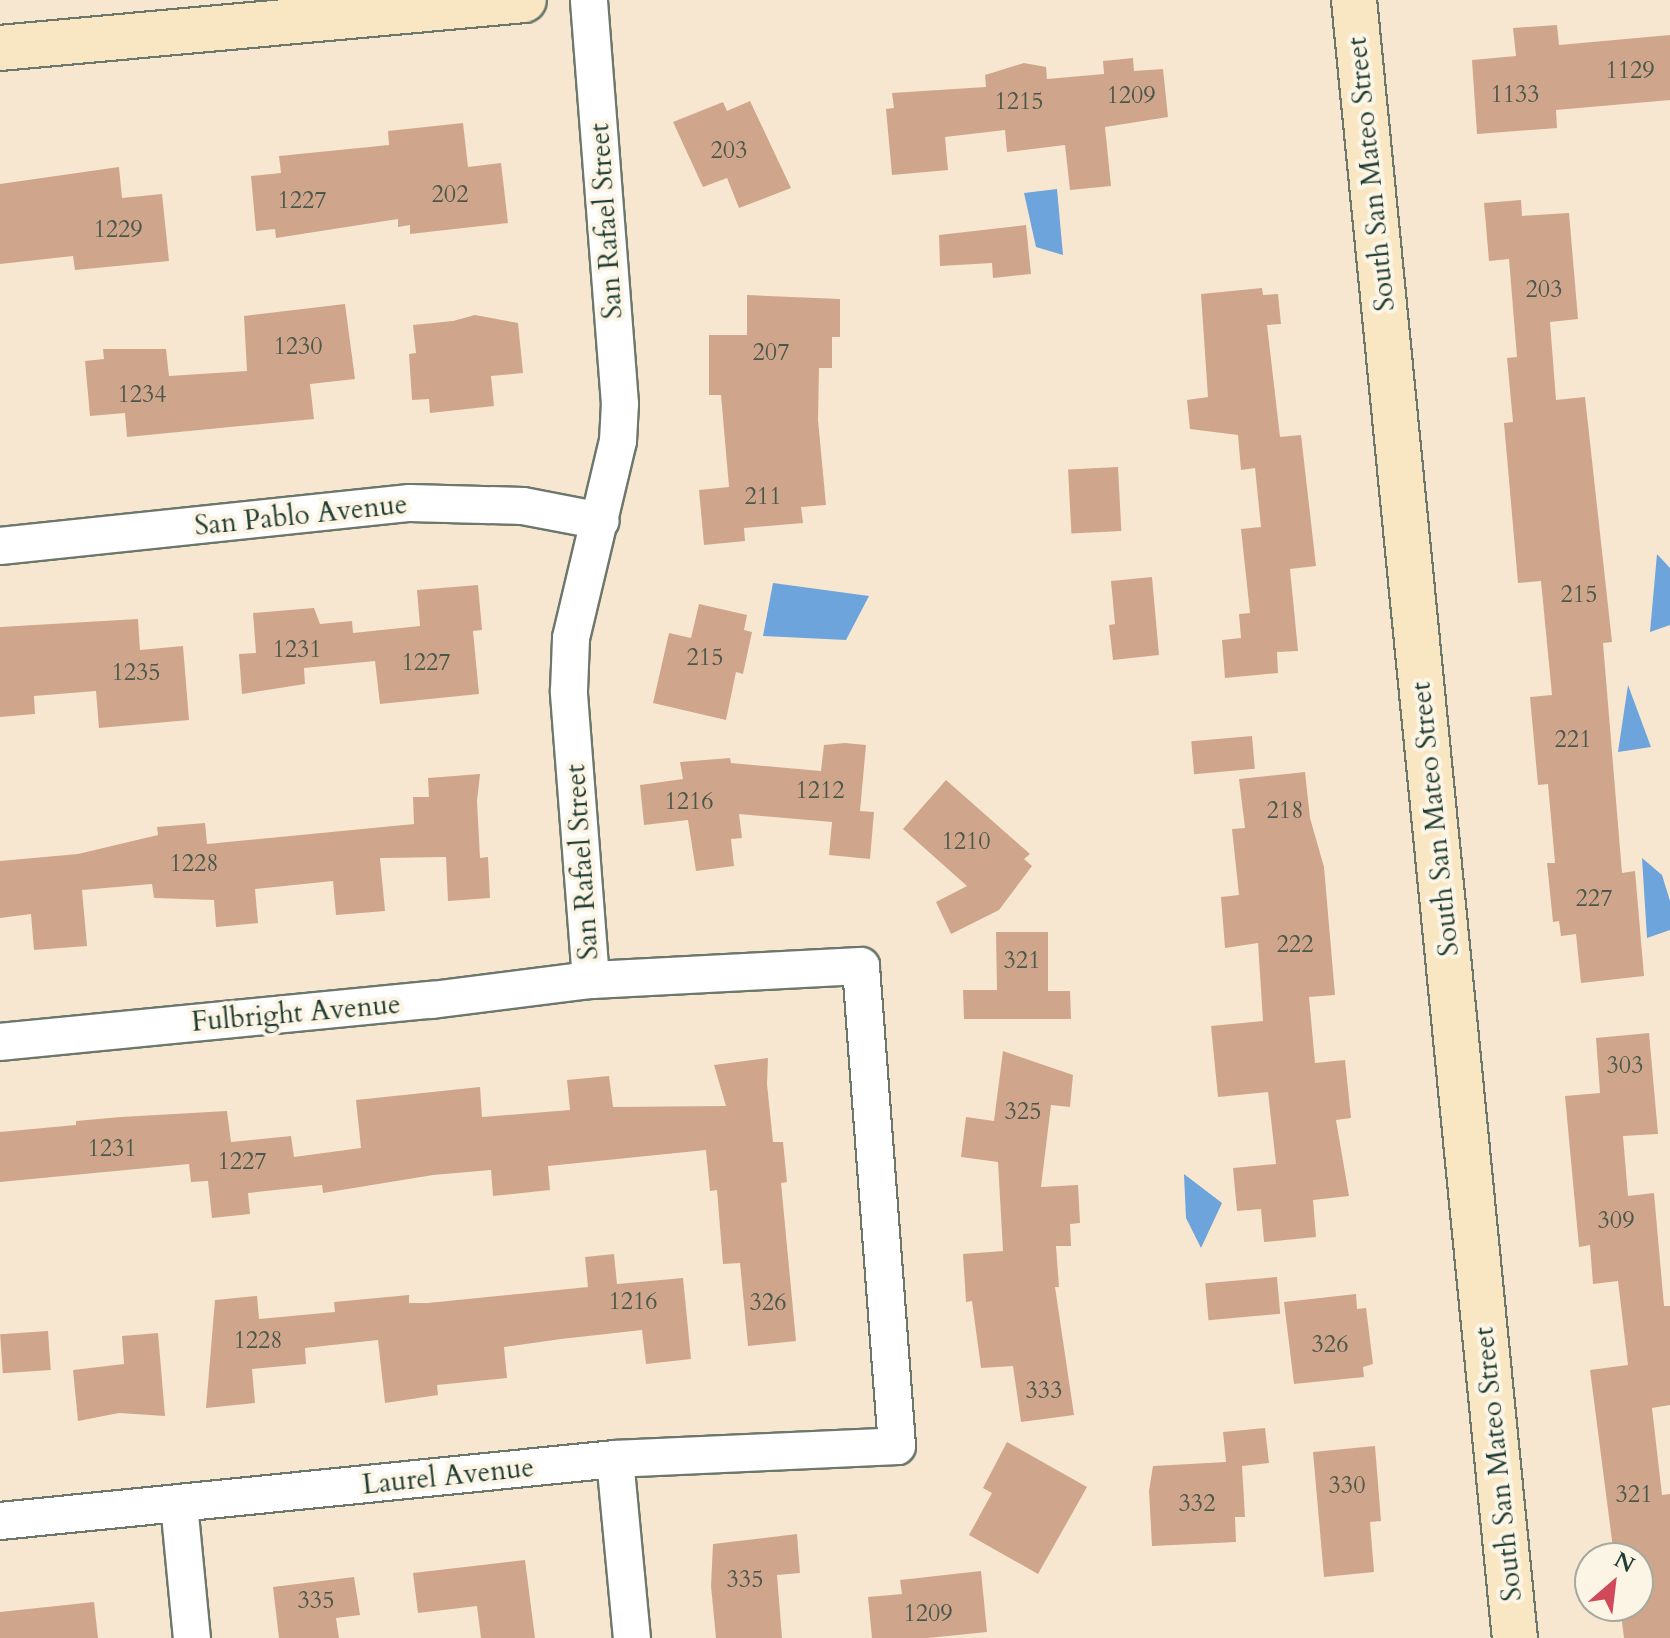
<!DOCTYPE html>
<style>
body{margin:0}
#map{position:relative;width:1670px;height:1638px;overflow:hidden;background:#f8e7d0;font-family:Cardo,serif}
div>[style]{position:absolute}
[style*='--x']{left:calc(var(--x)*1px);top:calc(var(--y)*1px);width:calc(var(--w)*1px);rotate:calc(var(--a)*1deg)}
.water>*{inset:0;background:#6da4db}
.building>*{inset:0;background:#cfa68b;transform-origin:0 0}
.roads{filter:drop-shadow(2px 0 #6b786b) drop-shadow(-2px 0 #6b786b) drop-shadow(0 2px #6b786b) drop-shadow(0 -2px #6b786b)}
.street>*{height:36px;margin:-18px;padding:0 18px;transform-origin:18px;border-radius:18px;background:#fff}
.secondary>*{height:44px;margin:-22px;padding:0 22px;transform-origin:22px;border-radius:22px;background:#f9e7c3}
span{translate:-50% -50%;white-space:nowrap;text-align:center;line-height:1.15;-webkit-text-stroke:8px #fcf5e5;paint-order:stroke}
.number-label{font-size:24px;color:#4b574a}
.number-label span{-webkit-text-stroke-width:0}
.street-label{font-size:28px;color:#1f3d34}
.north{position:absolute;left:1574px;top:1542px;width:80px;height:80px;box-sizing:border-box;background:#fcf5e5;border:2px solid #a4ab9e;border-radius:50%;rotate:28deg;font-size:22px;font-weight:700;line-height:32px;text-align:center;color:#1f3d34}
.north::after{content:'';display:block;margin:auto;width:28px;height:36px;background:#d1495b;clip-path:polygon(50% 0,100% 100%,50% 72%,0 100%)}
</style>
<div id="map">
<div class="water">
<div style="clip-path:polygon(1057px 189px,1063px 255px,1036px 247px,1024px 193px)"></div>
<div style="clip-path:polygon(1657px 554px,1670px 568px,1670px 625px,1650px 632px)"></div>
<div style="clip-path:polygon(773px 583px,869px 596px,846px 640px,763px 636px)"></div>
<div style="clip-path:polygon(1628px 685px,1651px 747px,1618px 752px)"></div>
<div style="clip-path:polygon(1642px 858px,1662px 875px,1670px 901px,1670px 930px,1647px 938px)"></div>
<div style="clip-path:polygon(1184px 1174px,1222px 1203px,1201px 1248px,1186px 1218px)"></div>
</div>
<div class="building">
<div style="clip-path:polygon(1557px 25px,1559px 45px,1670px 35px,1670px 100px,1556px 110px,1557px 128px,1477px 134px,1472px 60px,1516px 56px,1513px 28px)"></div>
<div style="clip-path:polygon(1133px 58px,1134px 71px,1163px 69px,1168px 117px,1105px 127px,1111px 186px,1070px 190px,1065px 145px,1007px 152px,1005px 130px,945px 137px,948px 170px,892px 175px,886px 109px,894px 108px,892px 93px,986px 87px,985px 75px,1024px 63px,1046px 67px,1047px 79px,1104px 74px,1103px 61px)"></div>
<div style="clip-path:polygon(750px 101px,791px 188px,739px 208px,727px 178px,703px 187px,673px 122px,723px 102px,727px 111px)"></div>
<div style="clip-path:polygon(463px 123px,468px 167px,501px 163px,508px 223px,410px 234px,410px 225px,398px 227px,398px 219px,276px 238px,275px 229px,256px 231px,251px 176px,281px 173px,279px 156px,389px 145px,388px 131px)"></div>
<div style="clip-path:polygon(119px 167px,122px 198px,162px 194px,169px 261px,75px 270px,73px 256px,0 264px,0 184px)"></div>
<div style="clip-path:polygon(1521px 200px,1522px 216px,1569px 213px,1578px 319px,1550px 322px,1556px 400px,1585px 397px,1612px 642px,1603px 643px,1622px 873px,1635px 871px,1644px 976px,1581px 983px,1576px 934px,1561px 936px,1559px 921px,1553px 922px,1547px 863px,1555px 863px,1548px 784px,1538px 785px,1530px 697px,1552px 695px,1541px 581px,1518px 583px,1504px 423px,1513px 422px,1507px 358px,1517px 357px,1509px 259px,1489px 261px,1484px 203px)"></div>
<div style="clip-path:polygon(1026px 225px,1031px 274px,993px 278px,992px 263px,940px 266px,939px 235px)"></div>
<div style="clip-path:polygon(1262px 288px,1263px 295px,1278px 294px,1281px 324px,1267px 325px,1280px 437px,1301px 435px,1316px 566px,1290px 569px,1298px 651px,1277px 652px,1278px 673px,1225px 678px,1222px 640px,1241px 638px,1239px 614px,1250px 613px,1241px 529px,1261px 527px,1255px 468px,1241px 470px,1238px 435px,1190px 429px,1187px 400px,1208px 397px,1201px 294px)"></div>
<div style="clip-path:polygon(747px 295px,840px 299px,840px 337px,832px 337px,832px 368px,819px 368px,818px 420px,826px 505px,801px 507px,803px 523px,744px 528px,745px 541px,704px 545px,699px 490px,729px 487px,721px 395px,709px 395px,709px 335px,747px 335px)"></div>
<div style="clip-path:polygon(345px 304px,355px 379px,310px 384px,314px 419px,127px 437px,125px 413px,90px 416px,85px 361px,104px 359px,103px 349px,166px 349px,169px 376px,247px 371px,244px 316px)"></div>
<div style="clip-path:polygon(475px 315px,518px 323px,523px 373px,491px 376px,494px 406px,430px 413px,429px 399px,412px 400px,409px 354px,416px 353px,413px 325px,453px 321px)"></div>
<div style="left:1118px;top:467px;width:64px;height:50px;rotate:87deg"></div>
<div style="clip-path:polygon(1152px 577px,1159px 655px,1113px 660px,1109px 625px,1115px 624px,1111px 581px)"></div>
<div style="clip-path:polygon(478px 585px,482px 630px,473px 631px,479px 694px,380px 704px,375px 661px,304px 668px,305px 684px,242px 694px,239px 654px,256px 653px,253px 613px,314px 608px,320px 624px,352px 621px,353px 633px,420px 626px,417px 590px)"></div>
<div style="clip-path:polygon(699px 604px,747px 615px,744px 630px,752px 632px,743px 674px,736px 672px,726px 720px,653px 703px,669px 633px,691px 638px)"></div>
<div style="clip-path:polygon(138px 619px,140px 650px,183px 646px,189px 720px,99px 728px,96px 691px,34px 696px,35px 714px,0 717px,0 627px)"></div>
<div style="left:1252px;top:736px;width:33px;height:61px;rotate:85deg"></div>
<div style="clip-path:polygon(845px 743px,866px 745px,860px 811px,874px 812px,870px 859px,829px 855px,832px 822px,739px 814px,742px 838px,731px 839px,734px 866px,696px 871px,688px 820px,644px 825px,640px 785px,683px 779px,680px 762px,730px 758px,731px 763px,821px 771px,824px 745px)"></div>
<div style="clip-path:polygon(1305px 772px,1310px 818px,1324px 867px,1335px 995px,1309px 997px,1315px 1063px,1345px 1060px,1351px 1118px,1336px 1120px,1349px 1196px,1313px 1200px,1316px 1237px,1264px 1242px,1261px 1209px,1237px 1211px,1233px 1168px,1276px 1164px,1268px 1092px,1218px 1097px,1211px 1026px,1263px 1021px,1258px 943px,1225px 948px,1221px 897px,1239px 895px,1232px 829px,1245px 828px,1239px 779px)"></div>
<div style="clip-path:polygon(480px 774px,477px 801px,480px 858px,488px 857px,490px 898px,448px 901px,446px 857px,380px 858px,385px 911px,336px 915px,333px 881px,255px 889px,258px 923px,216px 927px,214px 900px,154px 898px,152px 884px,82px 890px,87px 946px,34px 950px,31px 914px,0 918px,0 861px,78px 854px,158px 835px,157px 827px,205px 823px,207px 844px,414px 824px,413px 797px,429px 797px,428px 778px)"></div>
<div style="clip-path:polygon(946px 780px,1030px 854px,1024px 859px,1032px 866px,999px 910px,951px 934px,936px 902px,967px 886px,903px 829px)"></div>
<div style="clip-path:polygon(996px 932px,1048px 932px,1048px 991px,1070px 991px,1071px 1019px,964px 1019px,963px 990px,997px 990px)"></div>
<div style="clip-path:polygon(1649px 1033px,1658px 1134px,1623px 1136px,1628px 1196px,1654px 1193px,1664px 1306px,1670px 1306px,1670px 1405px,1652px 1408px,1662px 1495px,1670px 1494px,1670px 1638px,1624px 1638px,1620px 1606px,1638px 1606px,1638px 1558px,1614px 1556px,1590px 1370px,1628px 1365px,1618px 1281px,1593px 1284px,1590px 1245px,1579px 1247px,1565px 1096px,1600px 1093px,1596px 1038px)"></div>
<div style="clip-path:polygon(1003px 1051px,1073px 1075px,1070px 1107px,1051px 1105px,1041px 1187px,1078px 1185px,1080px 1223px,1070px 1224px,1071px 1246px,1056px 1246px,1059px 1287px,1055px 1287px,1074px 1415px,1021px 1422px,1013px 1366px,981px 1368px,972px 1301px,966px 1302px,963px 1254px,1003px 1251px,998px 1162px,961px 1157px,966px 1117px,994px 1121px)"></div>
<div style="clip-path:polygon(768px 1058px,767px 1084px,773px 1142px,783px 1142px,787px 1182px,781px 1183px,796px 1341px,748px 1346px,740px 1263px,723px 1264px,717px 1190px,710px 1191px,706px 1150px,548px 1166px,550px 1190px,493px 1196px,491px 1170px,433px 1175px,323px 1193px,322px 1185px,248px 1193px,250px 1214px,212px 1218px,208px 1181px,191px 1182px,189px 1164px,0 1182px,0 1132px,76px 1125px,76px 1121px,121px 1117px,227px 1111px,231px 1142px,291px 1136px,294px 1157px,361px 1148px,356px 1100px,480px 1087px,482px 1117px,570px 1110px,567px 1080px,609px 1076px,613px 1107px,726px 1106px,714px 1065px)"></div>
<div style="clip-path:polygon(614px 1254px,617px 1284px,683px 1278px,691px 1359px,646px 1364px,642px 1330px,561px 1339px,504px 1347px,507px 1378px,437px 1385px,438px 1395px,385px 1403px,378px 1340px,305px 1348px,306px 1364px,252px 1369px,255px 1403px,206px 1408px,215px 1300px,257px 1296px,259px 1319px,335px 1312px,334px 1302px,409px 1295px,409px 1303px,428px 1303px,588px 1287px,585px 1257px)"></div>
<div style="left:1277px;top:1277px;width:37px;height:72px;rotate:85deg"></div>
<div style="clip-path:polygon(1356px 1294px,1357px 1309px,1366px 1308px,1373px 1364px,1363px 1367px,1364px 1377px,1294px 1384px,1284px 1302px)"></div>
<div style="left:48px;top:1331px;width:39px;height:48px;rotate:86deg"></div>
<div style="clip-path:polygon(158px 1333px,165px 1416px,119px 1413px,78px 1421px,73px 1370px,124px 1364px,122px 1336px)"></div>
<div style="clip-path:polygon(1265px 1428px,1269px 1463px,1242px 1466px,1245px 1517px,1235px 1517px,1236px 1542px,1152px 1546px,1149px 1491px,1153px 1466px,1226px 1462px,1223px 1432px)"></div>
<div style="clip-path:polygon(1007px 1442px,1087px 1487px,1038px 1574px,969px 1535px,992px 1493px,983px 1488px)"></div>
<div style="clip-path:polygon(1375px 1446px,1381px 1521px,1370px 1522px,1374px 1572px,1324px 1577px,1313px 1452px)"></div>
<div style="clip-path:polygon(797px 1534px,800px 1573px,777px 1575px,782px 1638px,716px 1638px,711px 1586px,713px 1544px)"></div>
<div style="clip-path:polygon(525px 1560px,535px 1638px,481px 1638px,477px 1606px,418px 1613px,413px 1573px)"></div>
<div style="clip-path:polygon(981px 1571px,987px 1632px,928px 1638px,872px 1638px,868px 1597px,902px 1594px,900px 1580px)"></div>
<div style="clip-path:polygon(354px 1577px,360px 1615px,336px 1618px,339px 1638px,279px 1638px,273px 1587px)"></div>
<div style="clip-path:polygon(94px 1602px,98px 1638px,0 1638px,0 1612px)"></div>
</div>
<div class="roads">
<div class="street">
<div style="--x:0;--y:546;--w:412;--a:-6"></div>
<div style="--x:410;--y:503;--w:113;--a:1.5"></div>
<div style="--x:523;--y:506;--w:79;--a:10.9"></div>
<div style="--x:0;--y:1042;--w:434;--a:-5.6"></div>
<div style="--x:432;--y:1000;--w:160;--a:-7.2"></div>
<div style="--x:615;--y:1459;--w:180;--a:84.6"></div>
<div style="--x:179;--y:1504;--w:135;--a:84.5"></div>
<div style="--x:0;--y:1521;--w:618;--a:-5.76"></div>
<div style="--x:615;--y:1459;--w:282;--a:-2.6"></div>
<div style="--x:897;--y:1446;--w:481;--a:-94.3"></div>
<div style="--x:861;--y:966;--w:270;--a:177"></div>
<div style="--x:591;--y:980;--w:290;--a:-94.4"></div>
<div style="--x:569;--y:691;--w:53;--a:-87.8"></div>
<div style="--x:571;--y:638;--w:203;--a:-76.6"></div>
<div style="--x:618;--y:441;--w:37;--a:-87"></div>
<div style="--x:620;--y:404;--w:405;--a:-94.4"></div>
</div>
<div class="secondary">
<div style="--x:1354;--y:0;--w:1646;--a:84.39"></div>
<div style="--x:0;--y:48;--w:526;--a:-5.23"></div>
</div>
</div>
<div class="number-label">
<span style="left:1630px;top:71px">1129</span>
<span style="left:1515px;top:95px">1133</span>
<span style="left:1131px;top:96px">1209</span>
<span style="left:1019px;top:102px">1215</span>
<span style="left:729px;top:151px">203</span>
<span style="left:450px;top:195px">202</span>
<span style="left:302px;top:201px">1227</span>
<span style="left:118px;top:230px">1229</span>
<span style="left:1544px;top:290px">203</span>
<span style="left:298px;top:347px">1230</span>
<span style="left:771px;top:353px">207</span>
<span style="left:142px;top:395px">1234</span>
<span style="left:763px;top:497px">211</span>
<span style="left:1579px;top:595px">215</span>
<span style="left:297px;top:650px">1231</span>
<span style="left:705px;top:658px">215</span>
<span style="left:426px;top:663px">1227</span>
<span style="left:136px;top:673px">1235</span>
<span style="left:1573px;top:740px">221</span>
<span style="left:820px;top:791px">1212</span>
<span style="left:689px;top:802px">1216</span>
<span style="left:1285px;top:811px">218</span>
<span style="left:966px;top:842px">1210</span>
<span style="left:194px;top:864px">1228</span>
<span style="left:1594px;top:899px">227</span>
<span style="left:1295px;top:945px">222</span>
<span style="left:1022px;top:961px">321</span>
<span style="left:1625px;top:1066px">303</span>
<span style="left:1023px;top:1112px">325</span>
<span style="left:112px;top:1149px">1231</span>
<span style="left:242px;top:1162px">1227</span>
<span style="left:1616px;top:1221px">309</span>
<span style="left:633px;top:1302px">1216</span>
<span style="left:768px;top:1303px">326</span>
<span style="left:258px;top:1341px">1228</span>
<span style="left:1330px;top:1345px">326</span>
<span style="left:1044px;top:1391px">333</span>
<span style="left:1347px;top:1486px">330</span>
<span style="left:1634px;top:1495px">321</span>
<span style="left:1197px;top:1504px">332</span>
<span style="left:745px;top:1580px">335</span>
<span style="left:316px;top:1601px">335</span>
<span style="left:928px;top:1614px">1209</span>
</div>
<div class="street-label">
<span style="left:1371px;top:174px;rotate:-96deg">South San Mateo Street</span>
<span style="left:606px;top:221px;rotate:-94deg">San Rafael Street</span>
<span style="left:301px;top:515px;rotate:-6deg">San Pablo Avenue</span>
<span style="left:1435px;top:819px;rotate:-96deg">South San Mateo Street</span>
<span style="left:582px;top:862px;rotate:-94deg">San Rafael Street</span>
<span style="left:296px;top:1013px;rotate:-5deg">Fulbright Avenue</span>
<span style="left:1498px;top:1464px;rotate:-96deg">South San Mateo Street</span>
<span style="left:448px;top:1476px;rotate:-6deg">Laurel Avenue</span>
</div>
<div class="north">N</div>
</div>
